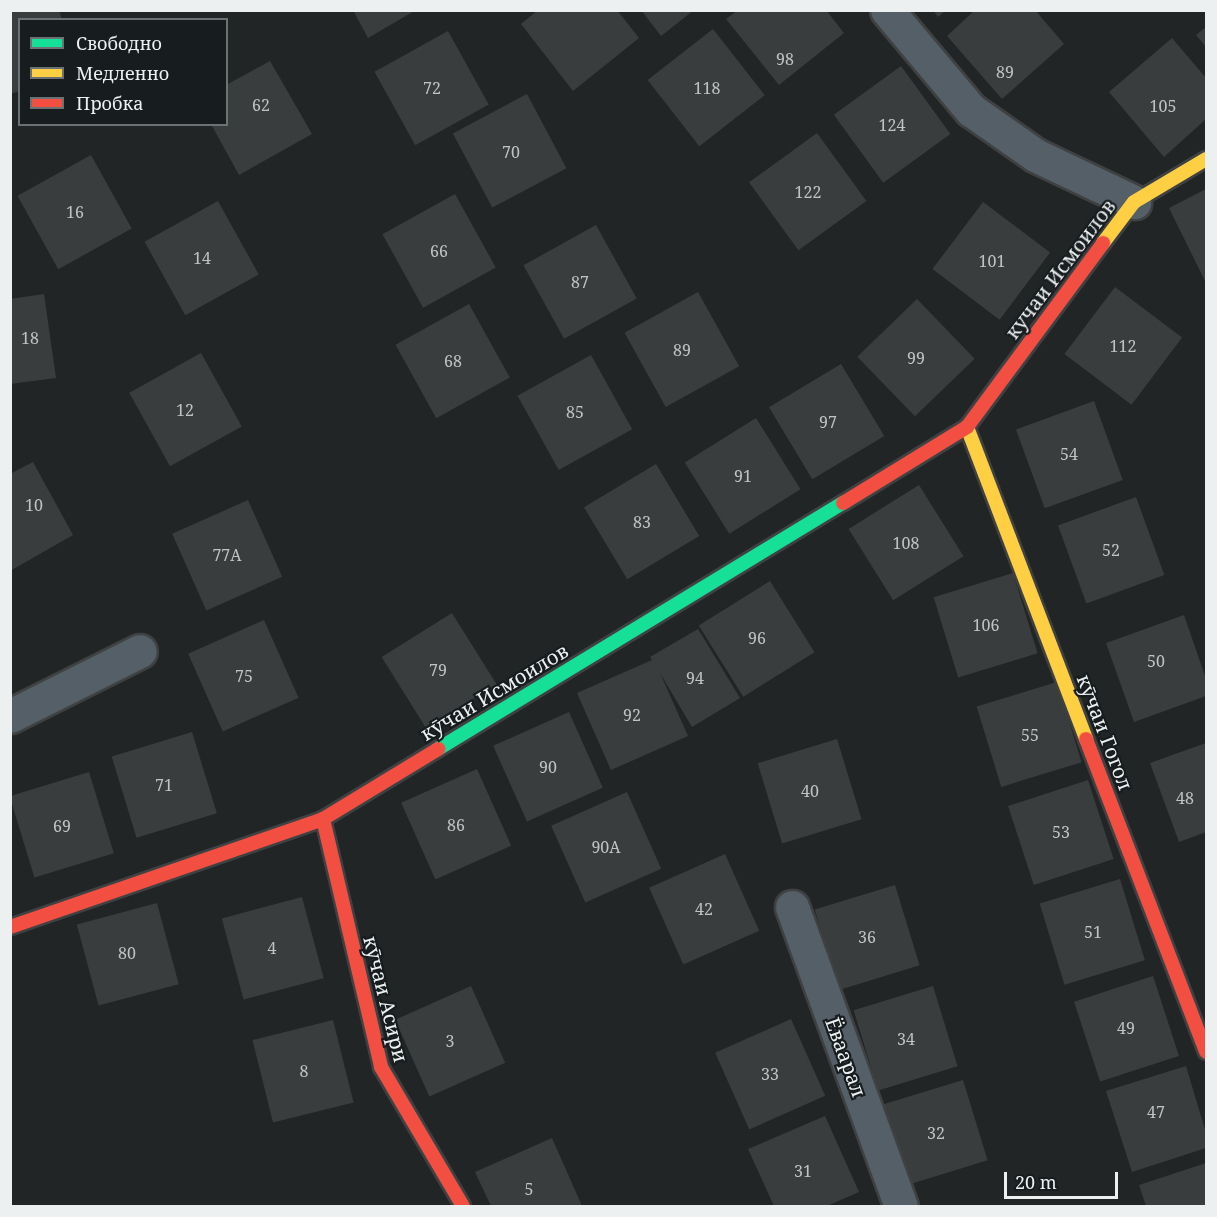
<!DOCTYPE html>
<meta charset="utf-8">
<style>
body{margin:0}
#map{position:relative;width:1217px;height:1217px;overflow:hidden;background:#222526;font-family:"Noto Serif",serif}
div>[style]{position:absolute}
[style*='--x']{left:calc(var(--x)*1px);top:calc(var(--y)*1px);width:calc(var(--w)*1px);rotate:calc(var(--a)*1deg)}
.building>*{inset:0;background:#3a3d3e;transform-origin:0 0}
.roads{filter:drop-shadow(2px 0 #3f4142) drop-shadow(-2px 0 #3f4142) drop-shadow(0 2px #3f4142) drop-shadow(0 -2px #3f4142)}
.street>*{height:33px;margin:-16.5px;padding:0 16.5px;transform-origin:16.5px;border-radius:16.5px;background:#555f67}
.fast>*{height:14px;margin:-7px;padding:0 7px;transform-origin:7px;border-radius:7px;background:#16e098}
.slow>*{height:14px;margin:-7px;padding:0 7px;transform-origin:7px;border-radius:7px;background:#ffcf43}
.jam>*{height:14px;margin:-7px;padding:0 7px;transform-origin:7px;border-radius:7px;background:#f24e42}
span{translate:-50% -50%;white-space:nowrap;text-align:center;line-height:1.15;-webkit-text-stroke:4.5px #171d1f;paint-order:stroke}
.number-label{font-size:16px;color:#c0c3c4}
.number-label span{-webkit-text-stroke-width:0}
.street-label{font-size:20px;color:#ecf0f1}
.frame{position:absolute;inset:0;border:12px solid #ecf0f1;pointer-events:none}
.legend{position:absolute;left:18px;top:18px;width:210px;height:108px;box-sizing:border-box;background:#171d1f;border:2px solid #6c7173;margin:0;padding:8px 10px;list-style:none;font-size:18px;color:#ecf0f1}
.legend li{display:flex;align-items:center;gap:12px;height:30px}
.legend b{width:30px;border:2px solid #6c7173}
.scale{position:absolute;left:1004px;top:1172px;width:114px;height:27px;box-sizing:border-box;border:3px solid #ecf0f1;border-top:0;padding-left:8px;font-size:18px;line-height:21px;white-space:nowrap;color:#ecf0f1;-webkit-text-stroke:4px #171d1f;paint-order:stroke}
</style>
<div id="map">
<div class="building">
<div style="clip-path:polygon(10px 10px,59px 10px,62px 20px,20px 20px,20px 91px,10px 94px)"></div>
<div style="clip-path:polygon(353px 10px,416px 10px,368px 38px)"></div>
<div style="clip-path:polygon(538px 10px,617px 10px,639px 38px,573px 91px,521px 24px)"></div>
<div style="clip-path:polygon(641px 10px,694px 10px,661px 36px)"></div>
<div style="clip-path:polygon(738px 10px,826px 10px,844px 33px,779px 85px,726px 19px)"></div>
<div style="clip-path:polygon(933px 10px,946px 10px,938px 17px)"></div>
<div style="clip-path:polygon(975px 10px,1035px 10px,1064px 44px,1002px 99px,947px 36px)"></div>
<div style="clip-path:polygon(1206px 27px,1206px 47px,1196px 35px)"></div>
<div style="left:713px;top:29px;width:84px;height:83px;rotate:52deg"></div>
<div style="left:448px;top:31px;width:84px;height:84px;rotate:61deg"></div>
<div style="clip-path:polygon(1172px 38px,1206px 78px,1206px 119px,1164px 157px,1109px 92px)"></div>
<div style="clip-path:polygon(270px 61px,312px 134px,239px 175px,211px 124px,226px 124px,226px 85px)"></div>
<div style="left:901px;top:66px;width:84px;height:83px;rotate:54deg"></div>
<div style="left:527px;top:94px;width:84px;height:84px;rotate:62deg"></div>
<div style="left:817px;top:133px;width:84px;height:84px;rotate:54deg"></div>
<div style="left:91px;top:155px;width:84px;height:84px;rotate:61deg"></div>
<div style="clip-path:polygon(1206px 189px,1206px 283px,1169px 208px)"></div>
<div style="left:455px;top:194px;width:84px;height:83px;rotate:61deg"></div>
<div style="left:218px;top:201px;width:84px;height:84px;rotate:61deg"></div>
<div style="left:983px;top:202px;width:84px;height:84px;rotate:37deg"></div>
<div style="left:596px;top:225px;width:84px;height:83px;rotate:61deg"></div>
<div style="left:1115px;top:287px;width:84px;height:84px;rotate:37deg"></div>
<div style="left:698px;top:292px;width:85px;height:84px;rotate:61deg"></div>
<div style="clip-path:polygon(44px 294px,56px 378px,10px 384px,10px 299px)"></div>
<div style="left:917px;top:299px;width:83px;height:83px;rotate:46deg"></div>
<div style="left:469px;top:304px;width:84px;height:84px;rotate:61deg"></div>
<div style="left:201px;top:353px;width:84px;height:82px;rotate:61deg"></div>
<div style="left:591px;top:355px;width:85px;height:84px;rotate:61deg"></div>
<div style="left:841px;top:364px;width:84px;height:84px;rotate:59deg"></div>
<div style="left:1094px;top:401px;width:84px;height:83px;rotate:70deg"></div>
<div style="left:756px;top:418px;width:84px;height:84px;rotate:58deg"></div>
<div style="clip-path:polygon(33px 462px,73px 535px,10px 571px,10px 474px)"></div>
<div style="left:656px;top:464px;width:84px;height:84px;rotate:59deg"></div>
<div style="left:919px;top:485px;width:84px;height:83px;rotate:58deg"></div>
<div style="left:1136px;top:497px;width:83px;height:83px;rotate:70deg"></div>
<div style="left:248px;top:500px;width:84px;height:83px;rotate:66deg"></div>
<div style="left:1013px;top:573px;width:84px;height:83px;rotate:73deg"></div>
<div style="left:770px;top:581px;width:84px;height:84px;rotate:58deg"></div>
<div style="left:452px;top:613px;width:84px;height:83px;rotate:58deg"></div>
<div style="clip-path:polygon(1184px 615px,1206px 679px,1206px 696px,1134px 722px,1106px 643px)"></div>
<div style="left:264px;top:620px;width:85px;height:83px;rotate:66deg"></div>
<div style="clip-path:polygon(698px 629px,740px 698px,692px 727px,660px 673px,688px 736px,611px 770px,577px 693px,652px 660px,650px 657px)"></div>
<div style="left:1057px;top:682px;width:84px;height:84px;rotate:73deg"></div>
<div style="left:569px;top:712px;width:83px;height:83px;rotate:66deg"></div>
<div style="left:192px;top:732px;width:85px;height:84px;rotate:73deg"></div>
<div style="left:837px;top:739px;width:84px;height:83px;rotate:73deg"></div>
<div style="clip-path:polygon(1206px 743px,1206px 832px,1179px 842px,1150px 763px)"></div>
<div style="left:477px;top:769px;width:84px;height:83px;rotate:66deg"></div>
<div style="left:89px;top:772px;width:85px;height:83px;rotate:73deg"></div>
<div style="left:1088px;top:780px;width:83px;height:84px;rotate:72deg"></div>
<div style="left:627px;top:792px;width:84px;height:83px;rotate:66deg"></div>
<div style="left:725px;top:854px;width:84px;height:83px;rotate:66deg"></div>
<div style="left:1120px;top:879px;width:85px;height:84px;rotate:73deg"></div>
<div style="left:895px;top:885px;width:84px;height:84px;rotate:73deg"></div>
<div style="left:302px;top:897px;width:84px;height:83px;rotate:75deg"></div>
<div style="left:157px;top:903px;width:84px;height:83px;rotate:75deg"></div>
<div style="left:1153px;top:976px;width:84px;height:83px;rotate:72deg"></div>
<div style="left:471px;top:986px;width:84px;height:83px;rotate:66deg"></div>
<div style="left:933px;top:986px;width:84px;height:83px;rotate:73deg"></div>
<div style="left:791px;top:1019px;width:84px;height:83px;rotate:66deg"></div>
<div style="left:333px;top:1020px;width:85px;height:83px;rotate:76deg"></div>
<div style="clip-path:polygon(1186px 1066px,1206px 1133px,1206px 1148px,1132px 1172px,1106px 1091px)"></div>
<div style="left:963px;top:1080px;width:84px;height:84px;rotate:73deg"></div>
<div style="clip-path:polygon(825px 1116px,859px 1192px,827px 1206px,774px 1206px,748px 1149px)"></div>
<div style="clip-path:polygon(552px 1138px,582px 1206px,491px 1206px,475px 1172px)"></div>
<div style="clip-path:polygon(1206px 1163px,1206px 1206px,1146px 1206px,1139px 1185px)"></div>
</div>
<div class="roads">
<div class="street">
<div style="--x:887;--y:10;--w:131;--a:50"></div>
<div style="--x:971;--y:110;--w:78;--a:35.1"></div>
<div style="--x:1035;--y:155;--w:110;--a:25.4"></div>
<div style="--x:10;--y:716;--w:145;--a:-26.6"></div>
<div style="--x:792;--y:907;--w:318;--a:70"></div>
</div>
<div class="fast">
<div style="--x:438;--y:749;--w:474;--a:-31.3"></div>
</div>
<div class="slow">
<div style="--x:1103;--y:243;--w:51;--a:-52.9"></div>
<div style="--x:1134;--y:202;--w:84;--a:-30.8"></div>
<div style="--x:967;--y:427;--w:334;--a:69.1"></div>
</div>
<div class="jam">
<div style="--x:843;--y:503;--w:145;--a:-31.5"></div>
<div style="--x:967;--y:427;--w:229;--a:-53.5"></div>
<div style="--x:1086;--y:739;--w:335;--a:69"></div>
<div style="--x:323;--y:819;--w:255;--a:76.8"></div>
<div style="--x:381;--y:1067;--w:161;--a:59.5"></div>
<div style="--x:10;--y:927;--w:331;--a:-19"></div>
<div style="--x:323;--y:819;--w:135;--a:-31.3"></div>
</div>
</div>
<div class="number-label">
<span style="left:785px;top:59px">98</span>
<span style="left:1005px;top:72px">89</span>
<span style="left:432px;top:88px">72</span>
<span style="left:707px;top:88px">118</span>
<span style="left:261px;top:105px">62</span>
<span style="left:1163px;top:106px">105</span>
<span style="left:892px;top:125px">124</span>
<span style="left:511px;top:152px">70</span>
<span style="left:808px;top:192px">122</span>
<span style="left:75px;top:212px">16</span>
<span style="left:439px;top:251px">66</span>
<span style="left:202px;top:258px">14</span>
<span style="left:992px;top:261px">101</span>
<span style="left:580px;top:282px">87</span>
<span style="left:30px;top:338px">18</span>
<span style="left:1123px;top:346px">112</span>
<span style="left:682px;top:350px">89</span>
<span style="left:916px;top:358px">99</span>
<span style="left:453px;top:361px">68</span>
<span style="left:185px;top:410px">12</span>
<span style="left:575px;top:412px">85</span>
<span style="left:828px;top:422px">97</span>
<span style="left:1069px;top:454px">54</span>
<span style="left:743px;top:476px">91</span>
<span style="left:34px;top:505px">10</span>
<span style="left:642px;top:522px">83</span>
<span style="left:906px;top:543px">108</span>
<span style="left:1111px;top:550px">52</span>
<span style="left:227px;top:555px">77А</span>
<span style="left:986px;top:625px">106</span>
<span style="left:757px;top:638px">96</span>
<span style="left:1156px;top:661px">50</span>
<span style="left:438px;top:670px">79</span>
<span style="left:244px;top:676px">75</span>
<span style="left:695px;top:678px">94</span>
<span style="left:632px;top:715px">92</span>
<span style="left:1030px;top:735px">55</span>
<span style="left:548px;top:767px">90</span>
<span style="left:164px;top:785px">71</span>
<span style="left:810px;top:791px">40</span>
<span style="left:1185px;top:798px">48</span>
<span style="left:456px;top:825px">86</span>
<span style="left:62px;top:826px">69</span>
<span style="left:1061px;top:832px">53</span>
<span style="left:606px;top:847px">90А</span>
<span style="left:704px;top:909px">42</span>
<span style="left:1093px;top:932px">51</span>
<span style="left:867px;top:937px">36</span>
<span style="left:272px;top:948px">4</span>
<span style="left:127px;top:953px">80</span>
<span style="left:1126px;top:1028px">49</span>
<span style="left:906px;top:1039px">34</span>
<span style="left:450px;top:1041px">3</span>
<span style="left:304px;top:1071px">8</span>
<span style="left:770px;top:1074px">33</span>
<span style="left:1156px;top:1112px">47</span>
<span style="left:936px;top:1133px">32</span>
<span style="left:803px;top:1171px">31</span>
<span style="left:529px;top:1189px">5</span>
</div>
<div class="street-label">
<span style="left:1060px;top:269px;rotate:-53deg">кучаи Исмоилов</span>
<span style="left:494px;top:692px;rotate:-31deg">кӯчаи Исмоилов</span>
<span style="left:1105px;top:732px;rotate:69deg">кӯчаи Гогол</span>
<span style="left:386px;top:999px;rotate:76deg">кӯчаи Асири</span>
<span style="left:846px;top:1057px;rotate:70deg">Ёваарал</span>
</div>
<div class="frame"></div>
<ul class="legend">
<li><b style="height:8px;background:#16e098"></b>Свободно</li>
<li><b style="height:8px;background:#ffcf43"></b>Медленно</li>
<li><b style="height:8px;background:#f24e42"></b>Пробка</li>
</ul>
<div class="scale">20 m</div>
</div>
